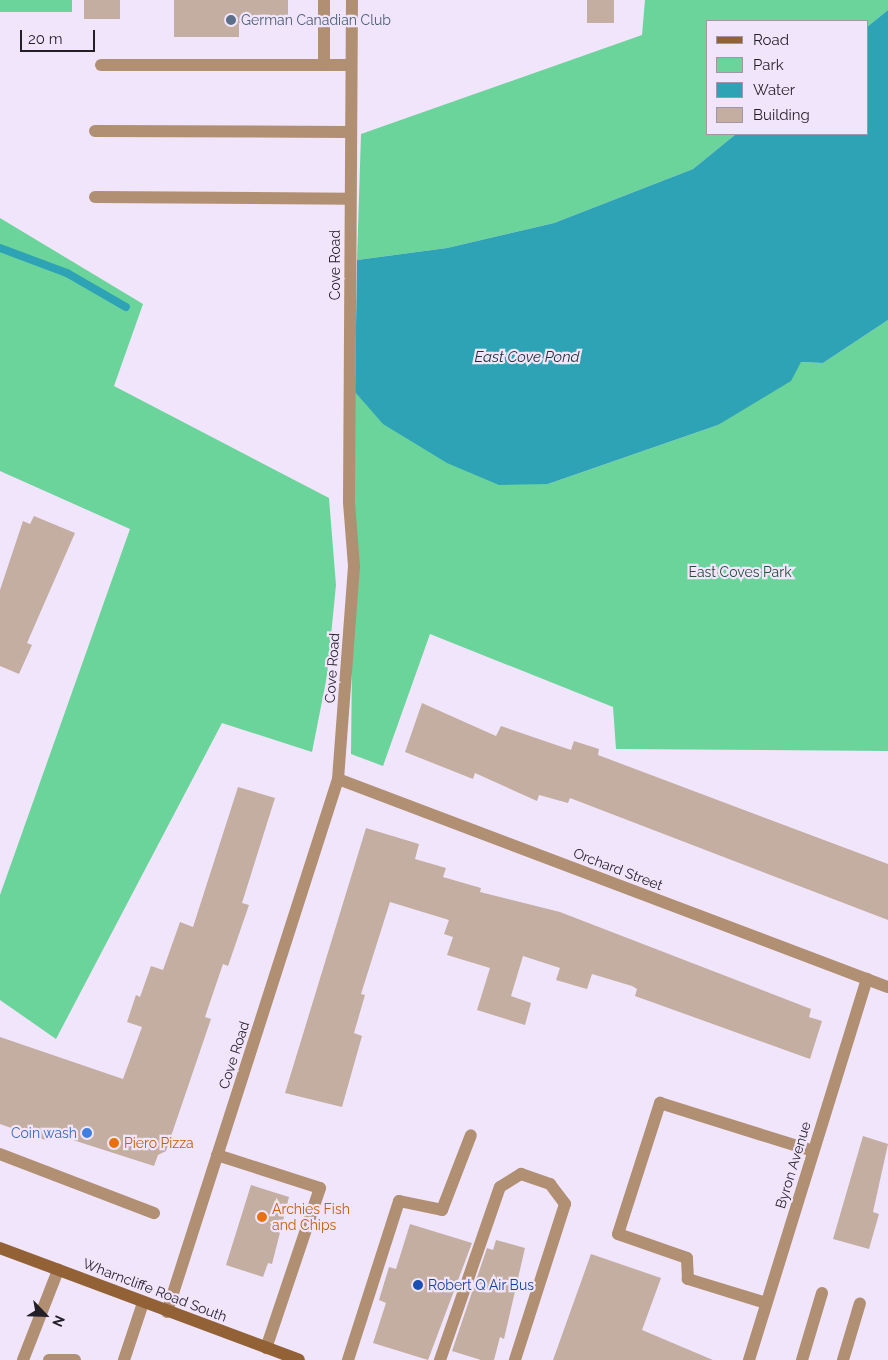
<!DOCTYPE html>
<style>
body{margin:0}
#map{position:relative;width:888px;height:1360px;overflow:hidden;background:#f1e5fb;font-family:Raleway,sans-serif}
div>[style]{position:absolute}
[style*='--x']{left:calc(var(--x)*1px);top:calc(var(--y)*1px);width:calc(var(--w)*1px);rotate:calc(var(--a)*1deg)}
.green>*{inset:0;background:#6bd49b;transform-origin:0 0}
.water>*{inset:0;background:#2fa3b6}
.stream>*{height:8px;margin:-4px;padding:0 4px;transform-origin:4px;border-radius:4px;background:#2fa3b6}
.building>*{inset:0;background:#c4aea1;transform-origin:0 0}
.lane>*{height:12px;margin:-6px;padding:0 6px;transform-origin:6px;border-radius:6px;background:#b18f72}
.street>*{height:12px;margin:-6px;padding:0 6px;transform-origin:6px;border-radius:6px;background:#b18f72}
.secondary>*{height:12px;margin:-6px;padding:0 6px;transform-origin:6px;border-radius:6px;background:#926236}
.dots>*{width:14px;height:14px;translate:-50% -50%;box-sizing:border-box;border:2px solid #f1e5fb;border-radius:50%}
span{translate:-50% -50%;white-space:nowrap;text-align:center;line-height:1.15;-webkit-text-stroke:4.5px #f1e5fb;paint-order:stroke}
.service-label{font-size:14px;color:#4e5e75}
.left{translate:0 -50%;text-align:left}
.street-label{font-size:14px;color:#231f27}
.park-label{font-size:14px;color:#245038}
.shop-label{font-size:14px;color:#366cbe}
.right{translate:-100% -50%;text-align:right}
.food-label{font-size:14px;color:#c56008}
.transit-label{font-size:14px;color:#164399}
.water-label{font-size:15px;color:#193236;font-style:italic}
.legend{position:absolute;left:706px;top:20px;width:162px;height:115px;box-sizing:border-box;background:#f1e5fb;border:1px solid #9f96a6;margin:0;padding:6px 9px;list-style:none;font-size:15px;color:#231f27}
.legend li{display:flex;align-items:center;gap:10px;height:25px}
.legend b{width:25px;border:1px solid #9f96a6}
.north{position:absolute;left:20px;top:1290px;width:50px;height:50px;-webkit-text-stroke:4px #f1e5fb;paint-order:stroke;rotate:114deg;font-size:14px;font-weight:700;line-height:20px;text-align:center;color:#231f27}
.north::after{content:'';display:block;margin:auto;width:18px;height:22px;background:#231f27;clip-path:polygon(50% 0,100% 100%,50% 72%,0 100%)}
.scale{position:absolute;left:20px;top:30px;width:75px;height:22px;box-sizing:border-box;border:2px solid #231f27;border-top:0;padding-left:6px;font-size:15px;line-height:18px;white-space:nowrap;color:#231f27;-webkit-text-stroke:4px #f1e5fb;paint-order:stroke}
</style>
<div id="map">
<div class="green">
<div style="left:0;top:0;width:72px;height:12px"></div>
<div style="clip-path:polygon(645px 0,888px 0,888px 10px,867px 27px,867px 21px,707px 21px,707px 134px,736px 134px,693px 169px,554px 223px,447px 248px,357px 260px,361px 134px,642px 35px)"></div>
<div style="clip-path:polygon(0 218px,143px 304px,114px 386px,329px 498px,336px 585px,327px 676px,312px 752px,222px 723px,56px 1039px,0 1000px,0 895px,130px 529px,0 471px)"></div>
<div style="clip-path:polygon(888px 320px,888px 751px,616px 749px,613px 707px,430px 634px,383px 766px,351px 754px,355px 392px,548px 484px,718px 425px,801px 362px,823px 363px)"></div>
</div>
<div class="water">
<div style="clip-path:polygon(888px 10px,888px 320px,823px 363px,801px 362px,791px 381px,718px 425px,548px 484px,499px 485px,447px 463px,383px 424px,355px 392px,357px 260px,447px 248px,554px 223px,693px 169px,736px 134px,867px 134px,867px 27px)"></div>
</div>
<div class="stream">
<div style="--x:0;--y:248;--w:72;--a:20.5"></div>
<div style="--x:67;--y:273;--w:68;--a:30"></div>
</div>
<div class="building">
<div style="left:84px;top:0;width:36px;height:19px"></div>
<div style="clip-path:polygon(174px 0,288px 0,288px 23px,239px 23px,239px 37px,174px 37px)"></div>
<div style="left:587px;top:0;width:27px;height:23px"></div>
<div style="clip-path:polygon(34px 516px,75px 533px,27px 643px,32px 645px,19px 674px,0 666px,0 590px,23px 521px,30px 524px)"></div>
<div style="clip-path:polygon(422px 703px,496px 736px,501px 726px,571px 750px,574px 741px,599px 749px,598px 755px,888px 864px,888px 920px,570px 798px,568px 803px,539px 795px,537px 801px,475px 773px,473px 779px,405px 752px)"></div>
<div style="clip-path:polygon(238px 787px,275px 798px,242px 903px,249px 905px,228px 966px,223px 964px,205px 1017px,211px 1019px,166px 1151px,158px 1155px,154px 1166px,51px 1133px,48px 1141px,0 1124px,0 1037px,123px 1079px,142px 1027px,127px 1022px,136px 995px,140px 997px,151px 966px,163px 970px,180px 922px,193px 927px)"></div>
<div style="clip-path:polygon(366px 828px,419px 844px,415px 859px,446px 868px,443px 877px,481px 888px,480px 892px,560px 912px,811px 1009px,809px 1017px,822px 1021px,810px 1059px,635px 996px,637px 989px,632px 986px,592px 974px,587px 989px,556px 980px,560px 968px,523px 956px,511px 996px,531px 1003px,525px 1025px,477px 1010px,490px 968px,447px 955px,453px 937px,444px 934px,449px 920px,390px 902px,361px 994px,365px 995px,354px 1033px,362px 1036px,342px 1107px,285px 1093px)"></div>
<div style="clip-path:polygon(863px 1136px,888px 1144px,873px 1212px,879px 1214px,869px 1249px,833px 1239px)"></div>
<div style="clip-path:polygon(251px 1185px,289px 1197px,272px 1264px,268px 1263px,263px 1277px,226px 1265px)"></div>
<div style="clip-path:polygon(410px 1224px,472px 1243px,428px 1360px,373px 1343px,386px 1303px,379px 1300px,389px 1267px,396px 1269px)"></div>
<div style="clip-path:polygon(496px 1240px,525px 1248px,504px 1339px,500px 1337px,494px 1360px,481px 1360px,452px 1351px,487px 1248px,493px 1250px)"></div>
<div style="clip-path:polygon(591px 1254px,661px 1278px,642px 1330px,713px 1360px,553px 1360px)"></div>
</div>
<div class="lane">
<div style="--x:101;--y:65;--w:249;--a:0"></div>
<div style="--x:324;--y:65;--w:65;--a:-90"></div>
<div style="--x:95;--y:131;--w:255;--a:0.2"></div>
<div style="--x:95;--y:197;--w:255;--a:0.4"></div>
<div style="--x:0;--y:1154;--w:165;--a:21"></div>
<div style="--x:217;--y:1155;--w:108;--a:17.8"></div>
<div style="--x:320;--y:1188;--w:169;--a:108.6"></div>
<div style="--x:766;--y:1303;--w:82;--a:-162.9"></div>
<div style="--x:688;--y:1279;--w:21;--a:-93"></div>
<div style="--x:687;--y:1258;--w:73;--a:-160.8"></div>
<div style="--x:618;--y:1234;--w:138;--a:-72.2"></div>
<div style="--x:660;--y:1103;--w:160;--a:17.4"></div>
<div style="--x:23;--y:1360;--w:97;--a:-68.7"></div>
<div style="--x:49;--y:1360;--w:26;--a:0"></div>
<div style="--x:124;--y:1360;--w:60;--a:-71.6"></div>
<div style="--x:348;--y:1360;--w:167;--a:-72.2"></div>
<div style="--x:399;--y:1201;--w:44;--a:11.8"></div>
<div style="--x:442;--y:1210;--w:80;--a:-68.9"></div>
<div style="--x:440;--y:1360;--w:183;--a:-70.9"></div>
<div style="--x:500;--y:1187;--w:25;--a:-32"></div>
<div style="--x:521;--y:1174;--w:31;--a:19"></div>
<div style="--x:550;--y:1184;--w:25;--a:53"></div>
<div style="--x:565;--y:1204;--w:164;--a:107.8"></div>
<div style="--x:802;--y:1360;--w:70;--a:-73.4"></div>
<div style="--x:843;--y:1360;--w:59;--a:-73.4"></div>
</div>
<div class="street">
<div style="--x:338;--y:779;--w:588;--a:20.72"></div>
<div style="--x:167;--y:1312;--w:560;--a:-72.21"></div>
<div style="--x:338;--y:779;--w:214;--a:-85.7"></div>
<div style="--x:354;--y:566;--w:64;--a:-94.5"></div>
<div style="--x:349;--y:502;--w:502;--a:-89.66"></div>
<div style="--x:749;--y:1360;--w:399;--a:-72.8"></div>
</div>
<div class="secondary">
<div style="--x:0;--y:1248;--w:319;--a:20.5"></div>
</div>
<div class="dots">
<div style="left:231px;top:20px;background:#5c6f8a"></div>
<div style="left:87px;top:1133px;background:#3f7fe0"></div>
<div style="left:114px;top:1143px;background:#e8710a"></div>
<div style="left:262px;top:1217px;background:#e8710a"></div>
<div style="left:418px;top:1285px;background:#1a4fb4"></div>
</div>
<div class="service-label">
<span class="left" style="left:241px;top:20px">German Canadian Club</span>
</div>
<div class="street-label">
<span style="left:335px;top:265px;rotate:-90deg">Cove Road</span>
<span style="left:332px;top:668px;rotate:-86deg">Cove Road</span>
<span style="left:618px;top:869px;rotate:21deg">Orchard Street</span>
<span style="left:234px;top:1055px;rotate:-72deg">Cove Road</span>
<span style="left:793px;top:1165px;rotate:-73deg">Byron Avenue</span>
<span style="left:155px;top:1290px;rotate:21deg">Wharncliffe Road South</span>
</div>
<div class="park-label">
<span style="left:740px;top:572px">East Coves Park</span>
</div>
<div class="shop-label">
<span class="right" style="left:77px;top:1133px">Coin wash</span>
</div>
<div class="food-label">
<span class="left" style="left:124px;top:1143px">Piero Pizza</span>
<span class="left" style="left:272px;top:1217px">Archies Fish<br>and Chips</span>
</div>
<div class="transit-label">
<span class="left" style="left:428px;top:1285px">Robert Q Air Bus</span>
</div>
<div class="water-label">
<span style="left:527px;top:358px">East Cove Pond</span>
</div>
<ul class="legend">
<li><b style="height:6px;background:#926236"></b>Road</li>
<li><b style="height:14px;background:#6bd49b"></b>Park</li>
<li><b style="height:14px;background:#2fa3b6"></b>Water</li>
<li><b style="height:14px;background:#c4aea1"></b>Building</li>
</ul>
<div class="north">N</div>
<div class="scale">20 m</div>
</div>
